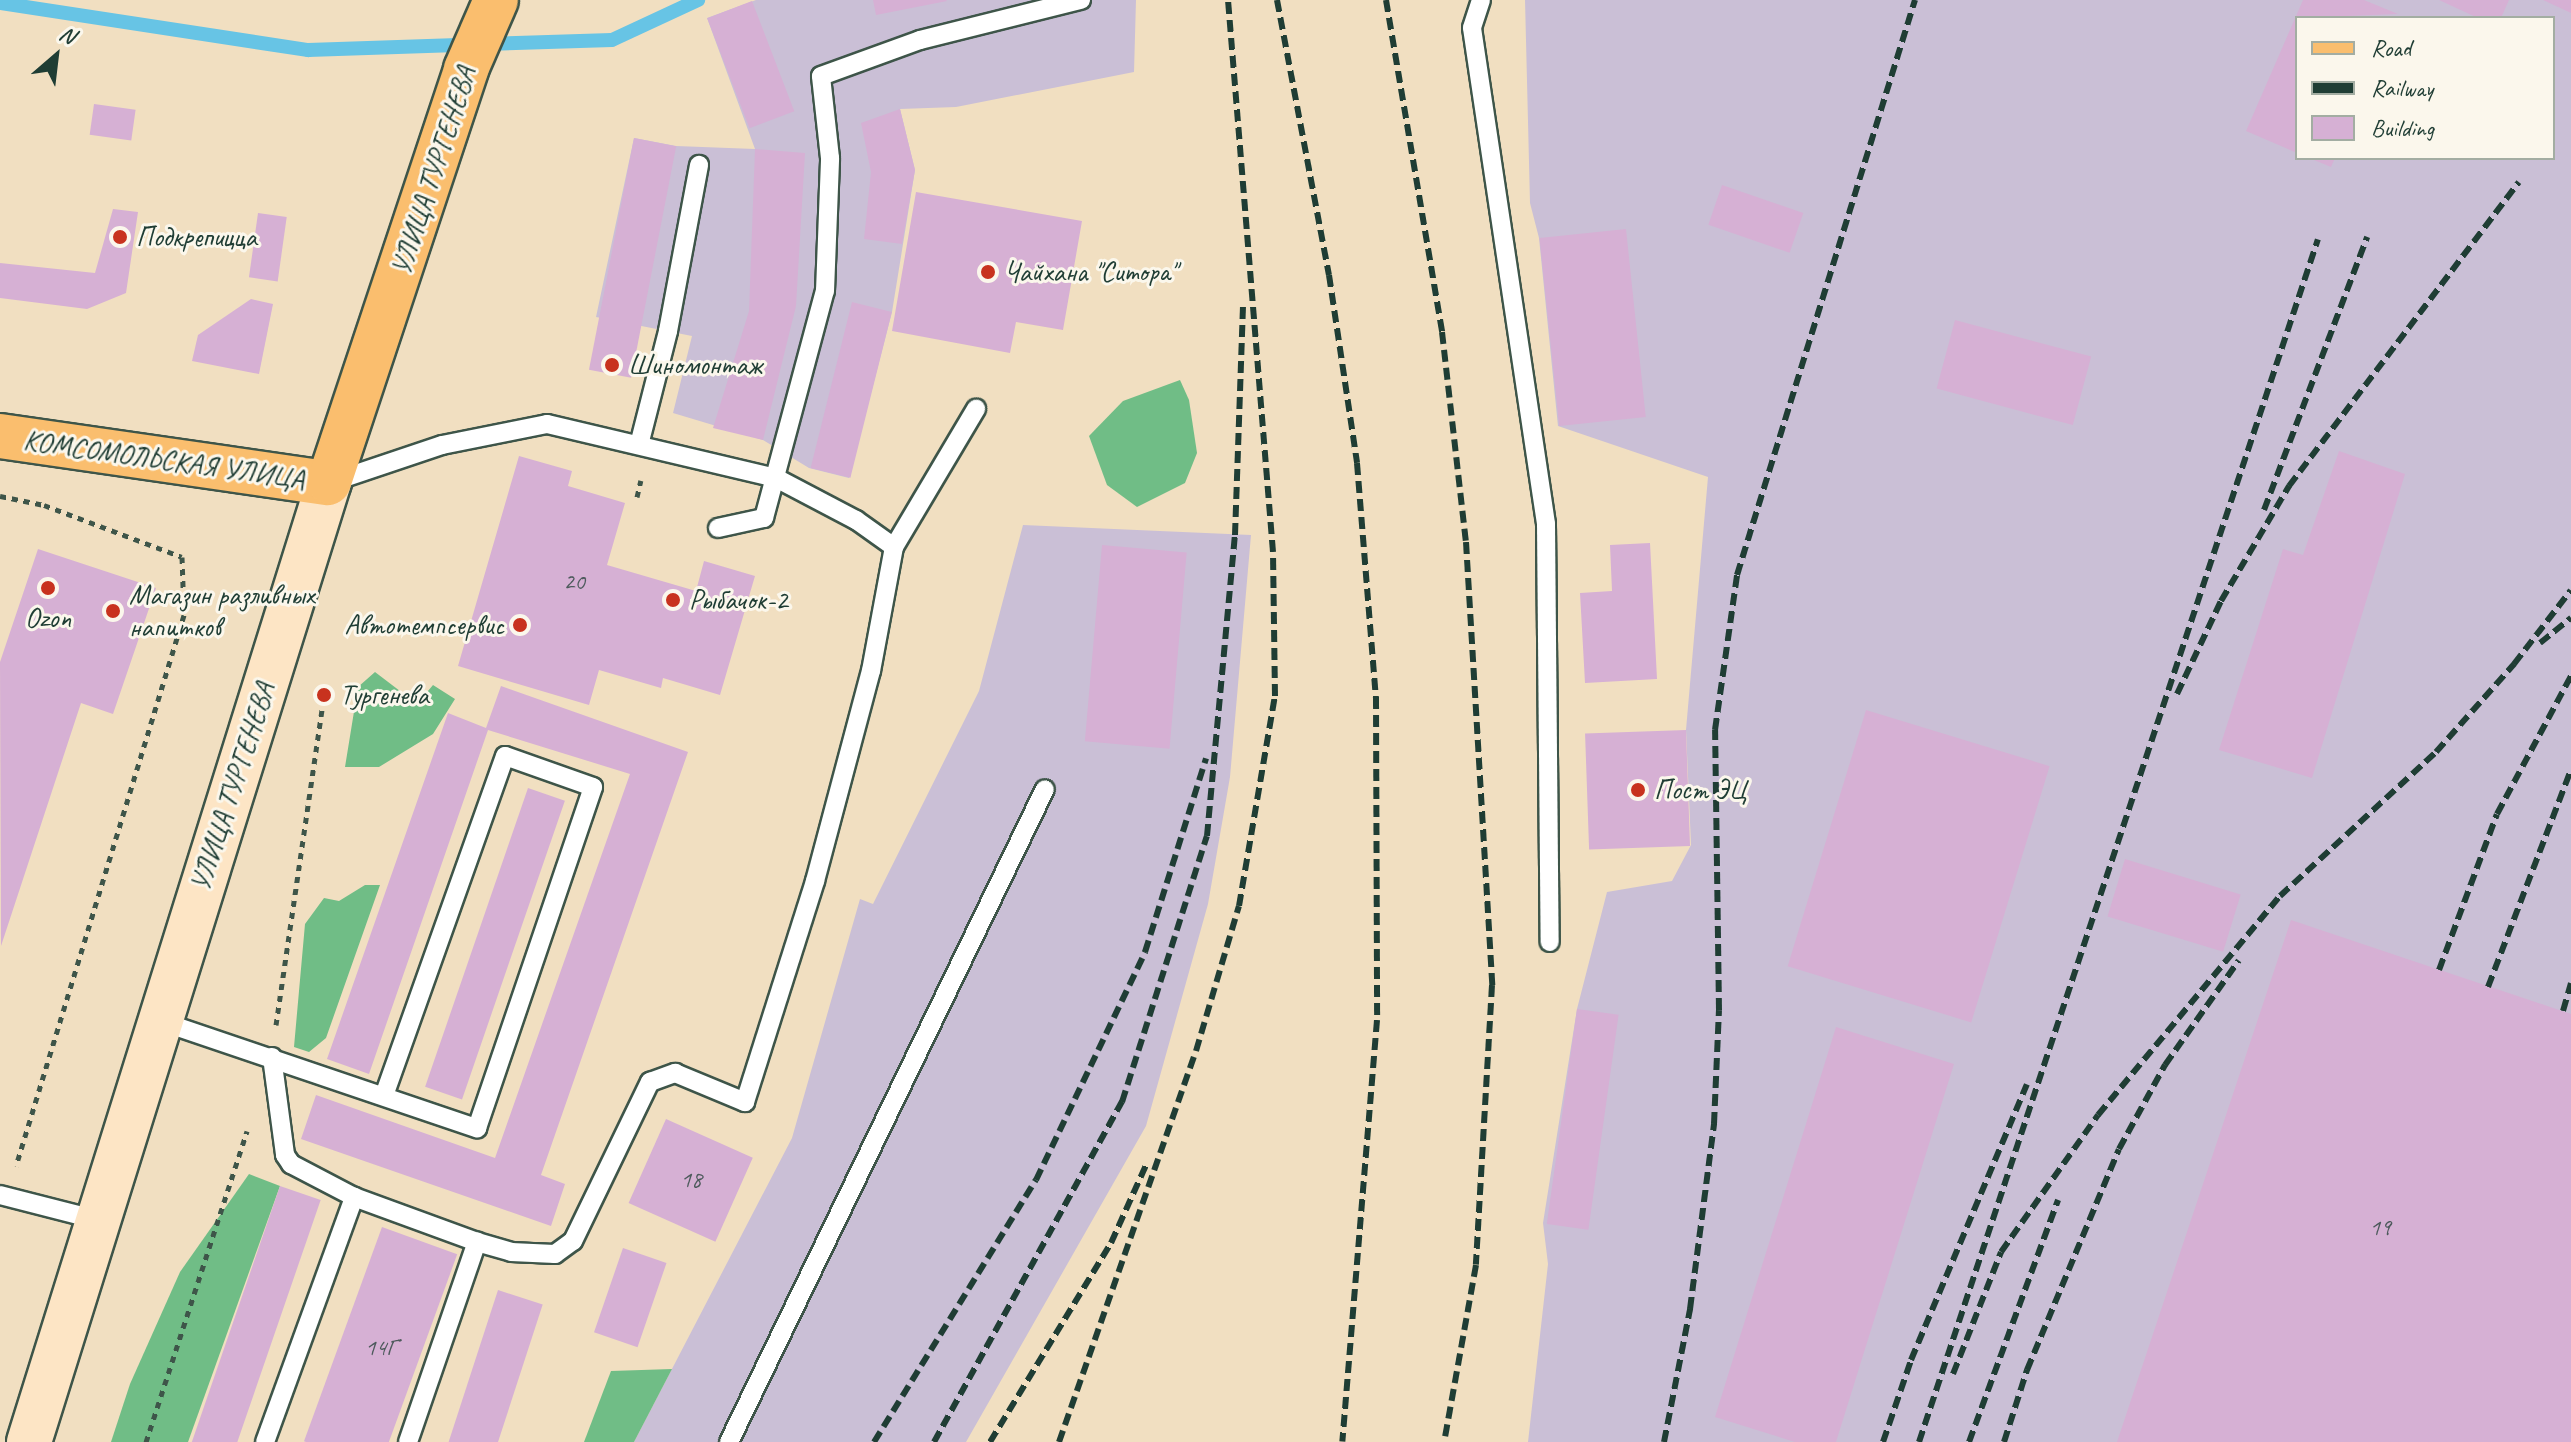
<!DOCTYPE html>
<meta charset="utf-8">
<style>
body{margin:0}
#map{position:relative;width:2571px;height:1442px;overflow:hidden;background:#f1dfc1;font-family:Caveat,sans-serif}
div>[style]{position:absolute}
[style*='--x']{left:calc(var(--x)*1px);top:calc(var(--y)*1px);width:calc(var(--w)*1px);rotate:calc(var(--a)*1deg)}
.industrial>*{inset:0;background:#cabfd6}
.forest>*{inset:0;background:#70bd86}
.stream>*{height:14px;margin:-7px;padding:0 7px;transform-origin:7px;border-radius:7px;background:#67c4e5}
.building>*{inset:0;background:#d6b0d4;transform-origin:0 0}
.path>*{height:5px;margin-top:-2.5px;transform-origin:0;background:repeating-linear-gradient(90deg,#3e5549 0 6px,transparent 0 12px)}
.roads{filter:drop-shadow(2px 0 #3e5549) drop-shadow(-2px 0 #3e5549) drop-shadow(0 2px #3e5549) drop-shadow(0 -2px #3e5549)}
.service>*{height:18px;margin:-9px;padding:0 9px;transform-origin:9px;border-radius:9px;background:#fff}
.secondary>*{height:44px;margin:-22px;padding:0 22px;transform-origin:22px;border-radius:22px;background:#fde5c5}
.primary>*{height:44px;margin:-22px;padding:0 22px;transform-origin:22px;border-radius:22px;background:#fabe6e}
.rail>*{height:6px;margin-top:-3px;transform-origin:0;background:repeating-linear-gradient(90deg,#1f3d34 0 12px,transparent 0 18px)}
.dots>*{width:22px;height:22px;translate:-50% -50%;box-sizing:border-box;border:4px solid #fbf7ec;border-radius:50%}
span{translate:-50% -50%;white-space:nowrap;text-align:center;line-height:1.15;-webkit-text-stroke:6px #fbf7ec;paint-order:stroke}
.number-label{font-size:24px;color:#4d5a5c}
.number-label span{-webkit-text-stroke-width:0}
.street-label{font-size:28px;color:#1f3d34}
.poi-label{font-size:28px;color:#1f3d34}
.left{translate:0 -50%;text-align:left}
.right{translate:-100% -50%;text-align:right}
.legend{position:absolute;left:2295px;top:16px;width:260px;height:144px;box-sizing:border-box;background:#fbf7ec;border:2px solid #a3ada2;margin:0;padding:10px 14px;list-style:none;font-size:24px;color:#1f3d34}
.legend li{display:flex;align-items:center;gap:16px;height:40px}
.legend b{width:40px;border:2px solid #a3ada2}
.north{position:absolute;left:16px;top:16px;width:80px;height:80px;-webkit-text-stroke:6px #fbf7ec;paint-order:stroke;rotate:28deg;font-size:22px;font-weight:700;line-height:32px;text-align:center;color:#1f3d34}
.north::after{content:'';display:block;margin:auto;width:28px;height:36px;background:#1f3d34;clip-path:polygon(50% 0,100% 100%,50% 72%,0 100%)}
</style>
<div id="map">
<div class="industrial">
<div style="clip-path:polygon(756px 0,1136px 0,1134px 72px,956px 107px,900px 109px,915px 170px,892px 312px,849px 478px,809px 468px,763px 440px,673px 413px,692px 336px,596px 317px,634px 138px,676px 146px,755px 149px,707px 18px)"></div>
<div style="clip-path:polygon(evenodd,1525px 0,2571px 0,2571px 1442px,1528px 1442px,1548px 1264px,1543px 1223px,1577px 1009px,1607px 892px,1672px 881px,1691px 845px,1686px 730px,1708px 477px,1558px 426px,1539px 238px,1530px 203px,1525px 0,2297px 18px,2553px 18px,2553px 158px,2297px 158px,2297px 18px)"></div>
<div style="clip-path:polygon(1023px 525px,1251px 535px,1230px 777px,1208px 904px,1146px 1126px,966px 1442px,634px 1442px,792px 1138px,860px 899px,873px 904px,979px 691px)"></div>
</div>
<div class="forest">
<div style="clip-path:polygon(1180px 380px,1189px 400px,1197px 453px,1185px 483px,1137px 507px,1107px 485px,1089px 436px,1123px 401px)"></div>
<div style="clip-path:polygon(375px 672px,417px 704px,433px 685px,455px 699px,433px 734px,379px 767px,345px 767px,358px 687px)"></div>
<div style="clip-path:polygon(365px 885px,380px 885px,326px 1038px,309px 1052px,294px 1047px,305px 924px,324px 898px,339px 901px)"></div>
<div style="clip-path:polygon(249px 1174px,280px 1186px,188px 1442px,111px 1442px,130px 1384px,180px 1272px)"></div>
<div style="clip-path:polygon(672px 1369px,634px 1442px,584px 1442px,611px 1371px)"></div>
</div>
<div class="stream">
<div style="--x:0;--y:3;--w:312;--a:8.7"></div>
<div style="--x:308;--y:50;--w:304;--a:-1.9"></div>
<div style="--x:612;--y:40;--w:95;--a:-24.9"></div>
</div>
<div class="building">
<div style="clip-path:polygon(873px 0,946px 0,947px 1px,876px 15px)"></div>
<div style="clip-path:polygon(2303px 0,2364px 0,2398px 14px,2297px 18px,2297px 153px,2246px 131px)"></div>
<div style="clip-path:polygon(2439px 0,2509px 0,2501px 18px,2478px 18px)"></div>
<div style="clip-path:polygon(2543px 0,2571px 0,2571px 13px)"></div>
<div style="left:752px;top:1px;width:118px;height:48px;rotate:69deg"></div>
<div style="left:94px;top:104px;width:42px;height:31px;rotate:8deg"></div>
<div style="clip-path:polygon(900px 109px,915px 170px,902px 244px,864px 239px,871px 172px,861px 123px)"></div>
<div style="left:634px;top:138px;width:43px;height:236px;rotate:11deg"></div>
<div style="clip-path:polygon(755px 149px,805px 153px,796px 306px,763px 440px,713px 428px,749px 311px)"></div>
<div style="clip-path:polygon(2309px 158px,2335px 158px,2331px 167px)"></div>
<div style="left:1722px;top:185px;width:86px;height:42px;rotate:19deg"></div>
<div style="clip-path:polygon(916px 192px,1082px 221px,1063px 330px,1016px 322px,1010px 353px,892px 331px)"></div>
<div style="clip-path:polygon(113px 209px,138px 212px,126px 293px,87px 309px,0 298px,0 263px,95px 273px)"></div>
<div style="left:258px;top:213px;width:29px;height:65px;rotate:8deg"></div>
<div style="left:1626px;top:229px;width:189px;height:87px;rotate:84deg"></div>
<div style="clip-path:polygon(251px 299px,273px 304px,259px 374px,192px 361px,198px 335px)"></div>
<div style="left:852px;top:302px;width:41px;height:171px;rotate:14deg"></div>
<div style="left:1955px;top:320px;width:141px;height:71px;rotate:15deg"></div>
<div style="clip-path:polygon(2339px 451px,2405px 474px,2312px 778px,2219px 750px,2283px 549px,2303px 555px)"></div>
<div style="clip-path:polygon(519px 456px,572px 471px,568px 486px,625px 503px,607px 565px,696px 591px,704px 561px,755px 576px,720px 695px,663px 678px,661px 688px,599px 670px,589px 705px,458px 666px)"></div>
<div style="clip-path:polygon(1650px 543px,1657px 679px,1585px 683px,1580px 593px,1612px 591px,1610px 545px)"></div>
<div style="left:1102px;top:545px;width:85px;height:197px;rotate:5deg"></div>
<div style="clip-path:polygon(38px 549px,156px 588px,113px 714px,81px 703px,1px 946px,0 662px)"></div>
<div style="clip-path:polygon(501px 686px,688px 752px,541px 1175px,565px 1184px,551px 1226px,301px 1139px,316px 1095px,495px 1158px,630px 774px,488px 730px,369px 1074px,327px 1059px,448px 713px,486px 728px)"></div>
<div style="left:1866px;top:710px;width:192px;height:268px;rotate:17deg"></div>
<div style="left:1686px;top:730px;width:116px;height:101px;rotate:88deg"></div>
<div style="left:528px;top:788px;width:39px;height:316px;rotate:19deg"></div>
<div style="left:2125px;top:859px;width:121px;height:60px;rotate:17deg"></div>
<div style="clip-path:polygon(2291px 920px,2571px 1014px,2571px 1442px,2117px 1442px)"></div>
<div style="left:1577px;top:1009px;width:42px;height:217px;rotate:8deg"></div>
<div style="clip-path:polygon(1836px 1027px,1954px 1064px,1836px 1442px,1795px 1442px,1715px 1417px)"></div>
<div style="left:666px;top:1119px;width:95px;height:92px;rotate:24deg"></div>
<div style="left:280px;top:1186px;width:43px;height:272px;rotate:19deg"></div>
<div style="left:382px;top:1227px;width:80px;height:228px;rotate:20deg"></div>
<div style="left:623px;top:1248px;width:46px;height:89px;rotate:19deg"></div>
<div style="left:498px;top:1290px;width:47px;height:161px;rotate:18deg"></div>
</div>
<div class="path">
<div style="--x:0;--y:496;--w:45;--a:11.6"></div>
<div style="--x:44;--y:505;--w:147;--a:20.6"></div>
<div style="--x:182;--y:557;--w:58;--a:88"></div>
<div style="--x:184;--y:615;--w:576;--a:106.96"></div>
<div style="--x:637;--y:497;--w:17;--a:-77"></div>
<div style="--x:276;--y:1025;--w:333;--a:-81.7"></div>
<div style="--x:146;--y:1442;--w:327;--a:-72"></div>
</div>
<div class="roads">
<div class="service">
<div style="--x:1481;--y:0;--w:29;--a:108"></div>
<div style="--x:1472;--y:28;--w:501;--a:81.51"></div>
<div style="--x:1546;--y:524;--w:418;--a:89.5"></div>
<div style="--x:639;--y:445;--w:118;--a:-75.7"></div>
<div style="--x:668;--y:331;--w:169;--a:-79.4"></div>
<div style="--x:718;--y:528;--w:47;--a:-12.3"></div>
<div style="--x:764;--y:518;--w:235;--a:-75"></div>
<div style="--x:825;--y:291;--w:133;--a:-87.8"></div>
<div style="--x:830;--y:158;--w:82;--a:-96.3"></div>
<div style="--x:821;--y:76;--w:105;--a:-20"></div>
<div style="--x:920;--y:40;--w:166;--a:-14"></div>
<div style="--x:894;--y:547;--w:161;--a:-59.3"></div>
<div style="--x:160;--y:1021;--w:335;--a:18.7"></div>
<div style="--x:477;--y:1128;--w:360;--a:-71.2"></div>
<div style="--x:593;--y:787;--w:93;--a:-160.6"></div>
<div style="--x:505;--y:756;--w:361;--a:109.6"></div>
<div style="--x:272;--y:1057;--w:99;--a:82.4"></div>
<div style="--x:285;--y:1155;--w:11;--a:56"></div>
<div style="--x:291;--y:1164;--w:71;--a:27.6"></div>
<div style="--x:0;--y:1195;--w:101;--a:14.3"></div>
<div style="--x:265;--y:1442;--w:261;--a:-70"></div>
<div style="--x:354;--y:1197;--w:131;--a:20.1"></div>
<div style="--x:477;--y:1242;--w:35;--a:16"></div>
<div style="--x:511;--y:1252;--w:44;--a:2.6"></div>
<div style="--x:555;--y:1254;--w:22;--a:-36"></div>
<div style="--x:573;--y:1241;--w:177;--a:-64.2"></div>
<div style="--x:650;--y:1082;--w:27;--a:-20"></div>
<div style="--x:675;--y:1073;--w:76;--a:22.5"></div>
<div style="--x:745;--y:1102;--w:232;--a:-72.4"></div>
<div style="--x:815;--y:881;--w:217;--a:-75.1"></div>
<div style="--x:871;--y:671;--w:126;--a:-79.5"></div>
<div style="--x:894;--y:547;--w:47;--a:-144.6"></div>
<div style="--x:856;--y:520;--w:90;--a:-152.3"></div>
<div style="--x:776;--y:478;--w:235;--a:-166.7"></div>
<div style="--x:547;--y:424;--w:107;--a:168.7"></div>
<div style="--x:442;--y:445;--w:113;--a:161.4"></div>
<div style="--x:408;--y:1442;--w:212;--a:-71"></div>
<div style="--x:729;--y:1442;--w:725;--a:-64.18"></div>
</div>
<div class="secondary">
<div style="--x:29;--y:1442;--w:1006;--a:-72.65"></div>
</div>
<div class="primary">
<div style="--x:0;--y:436;--w:331;--a:8.2"></div>
<div style="--x:329;--y:482;--w:435;--a:-71.6"></div>
<div style="--x:466;--y:69;--w:75;--a:-66.5"></div>
</div>
</div>
<div class="rail">
<div style="--x:1277;--y:0;--w:280;--a:79.3"></div>
<div style="--x:1329;--y:275;--w:190;--a:81.5"></div>
<div style="--x:1357;--y:463;--w:235;--a:85.4"></div>
<div style="--x:1376;--y:697;--w:323;--a:89.8"></div>
<div style="--x:1377;--y:1020;--w:423;--a:94.7"></div>
<div style="--x:1386;--y:0;--w:337;--a:80.4"></div>
<div style="--x:1442;--y:332;--w:211;--a:83.5"></div>
<div style="--x:1466;--y:542;--w:444;--a:86.6"></div>
<div style="--x:1492;--y:985;--w:280;--a:93.3"></div>
<div style="--x:1476;--y:1265;--w:180;--a:100.2"></div>
<div style="--x:2264;--y:510;--w:292;--a:-69.3"></div>
<div style="--x:2540;--y:643;--w:40;--a:-39"></div>
<div style="--x:2177;--y:694;--w:103;--a:-64.7"></div>
<div style="--x:2221;--y:601;--w:134;--a:-59.4"></div>
<div style="--x:2289;--y:486;--w:381;--a:-52.9"></div>
<div style="--x:2439;--y:970;--w:166;--a:-69.6"></div>
<div style="--x:2497;--y:814;--w:157;--a:-61.8"></div>
<div style="--x:2488;--y:987;--w:232;--a:-69.1"></div>
<div style="--x:2563;--y:1011;--w:29;--a:-74"></div>
<div style="--x:1953;--y:1374;--w:131;--a:-68.5"></div>
<div style="--x:2001;--y:1252;--w:168;--a:-54.7"></div>
<div style="--x:2098;--y:1115;--w:285;--a:-50.3"></div>
<div style="--x:2280;--y:896;--w:212;--a:-42.7"></div>
<div style="--x:2436;--y:752;--w:118;--a:-48.4"></div>
<div style="--x:2514;--y:664;--w:93;--a:-52.4"></div>
<div style="--x:874;--y:1442;--w:308;--a:-58.3"></div>
<div style="--x:1036;--y:1180;--w:253;--a:-64.4"></div>
<div style="--x:1145;--y:952;--w:203;--a:-72.5"></div>
<div style="--x:934;--y:1442;--w:389;--a:-61.1"></div>
<div style="--x:1122;--y:1102;--w:279;--a:-72.3"></div>
<div style="--x:1207;--y:836;--w:302;--a:-84.7"></div>
<div style="--x:1235;--y:535;--w:230;--a:-88"></div>
<div style="--x:990;--y:1442;--w:233;--a:-58.7"></div>
<div style="--x:1111;--y:1243;--w:85;--a:-65.8"></div>
<div style="--x:1059;--y:1442;--w:414;--a:-70.7"></div>
<div style="--x:1196;--y:1051;--w:151;--a:-73.5"></div>
<div style="--x:1239;--y:906;--w:213;--a:-80.3"></div>
<div style="--x:1275;--y:696;--w:144;--a:-90.8"></div>
<div style="--x:1273;--y:552;--w:554;--a:-94.66"></div>
<div style="--x:1664;--y:1442;--w:136;--a:-78.9"></div>
<div style="--x:1690;--y:1309;--w:187;--a:-82.6"></div>
<div style="--x:1714;--y:1124;--w:114;--a:-87.5"></div>
<div style="--x:1719;--y:1010;--w:280;--a:-90.8"></div>
<div style="--x:1715;--y:730;--w:157;--a:-81.9"></div>
<div style="--x:1737;--y:575;--w:602;--a:-72.8"></div>
<div style="--x:1883;--y:1442;--w:87;--a:-71.1"></div>
<div style="--x:1911;--y:1360;--w:299;--a:-67.2"></div>
<div style="--x:1919;--y:1442;--w:1267;--a:-71.65"></div>
<div style="--x:1969;--y:1442;--w:258;--a:-69.8"></div>
<div style="--x:2004;--y:1442;--w:76;--a:-72.3"></div>
<div style="--x:2027;--y:1370;--w:239;--a:-67.4"></div>
<div style="--x:2119;--y:1149;--w:96;--a:-61.3"></div>
<div style="--x:2165;--y:1065;--w:128;--a:-54.8"></div>
</div>
<div class="dots">
<div style="left:120px;top:237px;background:#c8321e"></div>
<div style="left:988px;top:272px;background:#c8321e"></div>
<div style="left:612px;top:365px;background:#c8321e"></div>
<div style="left:48px;top:588px;background:#c8321e"></div>
<div style="left:673px;top:600px;background:#c8321e"></div>
<div style="left:113px;top:611px;background:#c8321e"></div>
<div style="left:520px;top:625px;background:#c8321e"></div>
<div style="left:324px;top:695px;background:#c8321e"></div>
<div style="left:1638px;top:790px;background:#c8321e"></div>
</div>
<div class="number-label">
<span style="left:574px;top:582px">20</span>
<span style="left:691px;top:1180px">18</span>
<span style="left:2380px;top:1228px">19</span>
<span style="left:381px;top:1348px">14Г</span>
</div>
<div class="street-label">
<span style="left:434px;top:171px;rotate:-72deg">УЛИЦА ТУРГЕНЕВА</span>
<span style="left:164px;top:460px;rotate:8deg">КОМСОМОЛЬСКАЯ УЛИЦА</span>
<span style="left:233px;top:787px;rotate:-72deg">УЛИЦА ТУРГЕНЕВА</span>
</div>
<div class="poi-label">
<span class="left" style="left:136px;top:237px">Подкрепицца</span>
<span class="left" style="left:1004px;top:272px">Чайхана "Ситора"</span>
<span class="left" style="left:628px;top:365px">Шиномонтаж</span>
<span class="left" style="left:129px;top:611px">Магазин разливных<br>напитков</span>
<span class="left" style="left:689px;top:600px">Рыбачок-2</span>
<span style="left:48px;top:618px">Ozon</span>
<span class="right" style="left:504px;top:625px">Автотемпсервис</span>
<span class="left" style="left:340px;top:695px">Тургенева</span>
<span class="left" style="left:1654px;top:790px">Пост ЭЦ</span>
</div>
<ul class="legend">
<li><b style="height:10px;background:#fabe6e"></b>Road</li>
<li><b style="height:10px;background:#1f3d34"></b>Railway</li>
<li><b style="height:22px;background:#d6b0d4"></b>Building</li>
</ul>
<div class="north">N</div>
</div>
